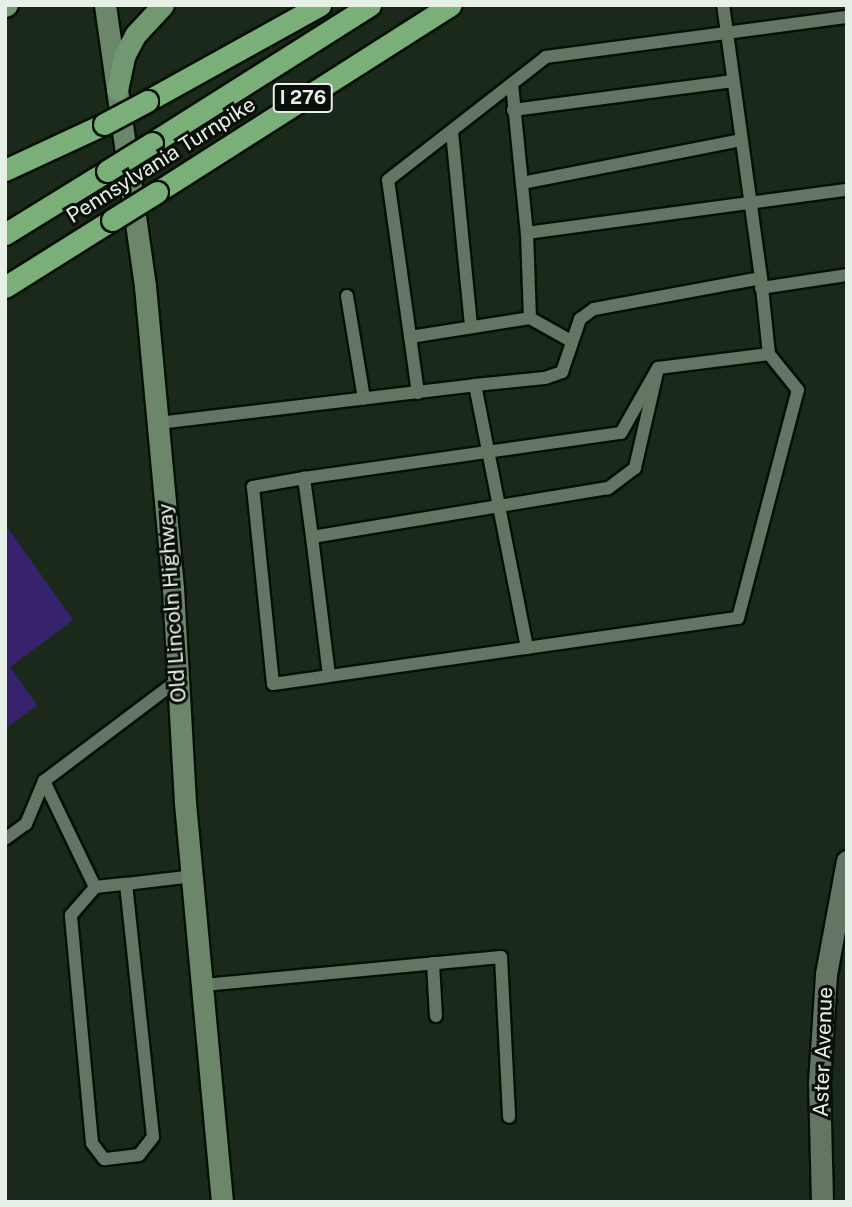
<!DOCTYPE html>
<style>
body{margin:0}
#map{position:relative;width:852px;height:1207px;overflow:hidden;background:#1b291a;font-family:"Public Sans",sans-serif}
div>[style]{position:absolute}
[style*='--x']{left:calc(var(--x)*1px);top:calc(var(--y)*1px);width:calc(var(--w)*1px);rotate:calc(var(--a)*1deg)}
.building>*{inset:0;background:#37226e}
.roads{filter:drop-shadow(2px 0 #051105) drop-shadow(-2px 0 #051105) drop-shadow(0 2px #051105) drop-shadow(0 -2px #051105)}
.lane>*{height:12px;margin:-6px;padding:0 6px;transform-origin:6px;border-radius:6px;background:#647564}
.street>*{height:21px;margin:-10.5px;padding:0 10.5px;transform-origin:10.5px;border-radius:10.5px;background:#647564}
.secondary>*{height:21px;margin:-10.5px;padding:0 10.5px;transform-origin:10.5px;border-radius:10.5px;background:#6b866a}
.primary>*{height:21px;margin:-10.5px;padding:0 10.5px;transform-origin:10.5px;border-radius:10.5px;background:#719871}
.highway>*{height:21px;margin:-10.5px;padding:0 10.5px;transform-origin:10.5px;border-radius:10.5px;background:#7aaf79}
.bridges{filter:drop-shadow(2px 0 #051105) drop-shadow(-2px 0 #051105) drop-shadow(0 2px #051105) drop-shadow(0 -2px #051105)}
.highway-bridge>*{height:21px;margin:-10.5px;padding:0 10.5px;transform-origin:10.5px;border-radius:10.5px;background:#7aaf79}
span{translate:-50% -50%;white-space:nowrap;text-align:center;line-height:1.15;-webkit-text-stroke:6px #0a1009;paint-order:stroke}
.shield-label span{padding:2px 5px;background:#0a1009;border:2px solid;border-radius:5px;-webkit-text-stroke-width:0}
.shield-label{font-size:19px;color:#e7f0e6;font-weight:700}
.street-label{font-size:21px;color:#e7f0e6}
.frame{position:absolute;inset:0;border:7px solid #e7f0e6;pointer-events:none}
</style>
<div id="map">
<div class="building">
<div style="clip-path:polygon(5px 524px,73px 620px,10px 667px,37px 705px,5px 729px)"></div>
</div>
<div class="roads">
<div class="lane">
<div style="--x:512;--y:84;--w:150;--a:84.3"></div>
<div style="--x:527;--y:233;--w:323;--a:-7.7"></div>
<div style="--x:513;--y:110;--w:222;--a:-7.5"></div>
<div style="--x:452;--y:132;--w:196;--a:84.4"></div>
<div style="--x:522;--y:183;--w:223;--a:-11.1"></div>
<div style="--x:527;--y:233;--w:85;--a:88"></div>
<div style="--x:761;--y:288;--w:87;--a:-8.6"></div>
<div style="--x:347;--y:296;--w:104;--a:80.6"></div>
<div style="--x:410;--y:337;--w:121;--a:-9"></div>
<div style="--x:530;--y:318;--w:47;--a:29.3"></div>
<div style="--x:658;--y:368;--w:103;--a:103"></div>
<div style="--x:635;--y:468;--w:34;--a:143"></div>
<div style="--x:608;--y:488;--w:300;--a:170.6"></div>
<div style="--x:312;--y:537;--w:60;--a:-97.7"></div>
<div style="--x:304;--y:478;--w:320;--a:-8.1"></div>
<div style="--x:621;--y:433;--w:75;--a:-60.4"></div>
<div style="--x:658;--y:368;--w:112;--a:-7.2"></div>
<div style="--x:769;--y:354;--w:76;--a:-96"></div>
<div style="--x:475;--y:385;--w:70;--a:-5.7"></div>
<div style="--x:545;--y:378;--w:18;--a:-19"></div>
<div style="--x:562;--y:372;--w:56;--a:-71.2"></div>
<div style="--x:580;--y:319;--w:17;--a:-36"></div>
<div style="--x:594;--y:309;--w:170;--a:-10.5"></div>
<div style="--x:761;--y:278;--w:276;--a:-97.9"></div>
<div style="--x:418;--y:393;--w:215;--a:-98"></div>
<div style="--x:388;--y:180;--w:200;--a:-37.9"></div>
<div style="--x:546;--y:57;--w:304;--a:-7.6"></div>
<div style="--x:158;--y:423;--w:319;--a:-6.8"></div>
<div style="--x:475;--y:385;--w:268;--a:78.8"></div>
<div style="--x:304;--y:478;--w:52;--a:170"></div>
<div style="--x:253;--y:487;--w:198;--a:84.2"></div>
<div style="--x:273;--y:684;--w:57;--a:-8.1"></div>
<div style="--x:312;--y:537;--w:140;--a:83"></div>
<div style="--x:329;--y:676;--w:413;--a:-8.1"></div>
<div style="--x:738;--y:618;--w:236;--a:-75.3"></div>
<div style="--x:798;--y:390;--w:46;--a:-128.9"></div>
<div style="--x:44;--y:781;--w:118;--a:64.3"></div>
<div style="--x:5;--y:839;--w:26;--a:-36"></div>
<div style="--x:26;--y:824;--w:47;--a:-67.3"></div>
<div style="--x:44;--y:781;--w:168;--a:-37"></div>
<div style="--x:126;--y:884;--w:254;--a:83.9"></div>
<div style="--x:153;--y:1137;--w:23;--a:128"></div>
<div style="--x:139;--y:1155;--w:35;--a:173"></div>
<div style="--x:104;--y:1159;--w:20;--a:-127"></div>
<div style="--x:92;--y:1143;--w:229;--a:-95.3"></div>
<div style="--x:71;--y:915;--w:37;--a:-49"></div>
<div style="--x:95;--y:887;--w:31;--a:-6"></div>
<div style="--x:126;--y:884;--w:67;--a:-6.8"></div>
<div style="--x:433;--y:963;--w:53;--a:86.8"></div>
<div style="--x:204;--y:985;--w:298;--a:-5.4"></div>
<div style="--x:501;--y:957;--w:160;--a:87.1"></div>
</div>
<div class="street">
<div style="--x:822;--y:1202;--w:119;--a:-91.4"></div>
<div style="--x:819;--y:1083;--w:109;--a:-86.3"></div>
<div style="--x:826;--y:974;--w:115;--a:-79.5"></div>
</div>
<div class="secondary">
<div style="--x:105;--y:5;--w:284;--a:81.9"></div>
<div style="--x:145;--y:286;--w:303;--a:84.7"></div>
<div style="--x:173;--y:588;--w:215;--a:86.8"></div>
<div style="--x:185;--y:803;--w:401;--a:84.7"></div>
</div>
<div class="primary">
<div style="--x:5;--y:6;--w:2;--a:-27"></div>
<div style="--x:117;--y:90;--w:35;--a:-78"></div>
<div style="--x:124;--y:56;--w:24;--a:-62"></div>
<div style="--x:135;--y:35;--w:41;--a:-47"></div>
</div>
<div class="highway">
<div style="--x:147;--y:101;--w:198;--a:-29"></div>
<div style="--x:152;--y:143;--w:258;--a:-32.3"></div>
<div style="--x:5;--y:170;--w:109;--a:-24.9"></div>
<div style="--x:157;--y:192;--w:348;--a:-32.5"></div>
<div style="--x:5;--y:234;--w:120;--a:-31.7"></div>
<div style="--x:5;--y:287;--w:126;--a:-32.1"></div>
</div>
</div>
<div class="bridges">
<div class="highway-bridge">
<div style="--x:104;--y:124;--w:49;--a:-28.1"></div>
<div style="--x:107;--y:171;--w:53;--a:-31.9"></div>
<div style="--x:112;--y:220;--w:53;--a:-31.9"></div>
</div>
</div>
<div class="shield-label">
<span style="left:303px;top:98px">I 276</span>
</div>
<div class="street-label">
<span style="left:161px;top:160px;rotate:-32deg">Pennsylvania Turnpike</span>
<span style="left:172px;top:603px;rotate:-94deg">Old Lincoln Highway</span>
<span style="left:823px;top:1052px;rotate:-88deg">Aster Avenue</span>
</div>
<div class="frame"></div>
</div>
